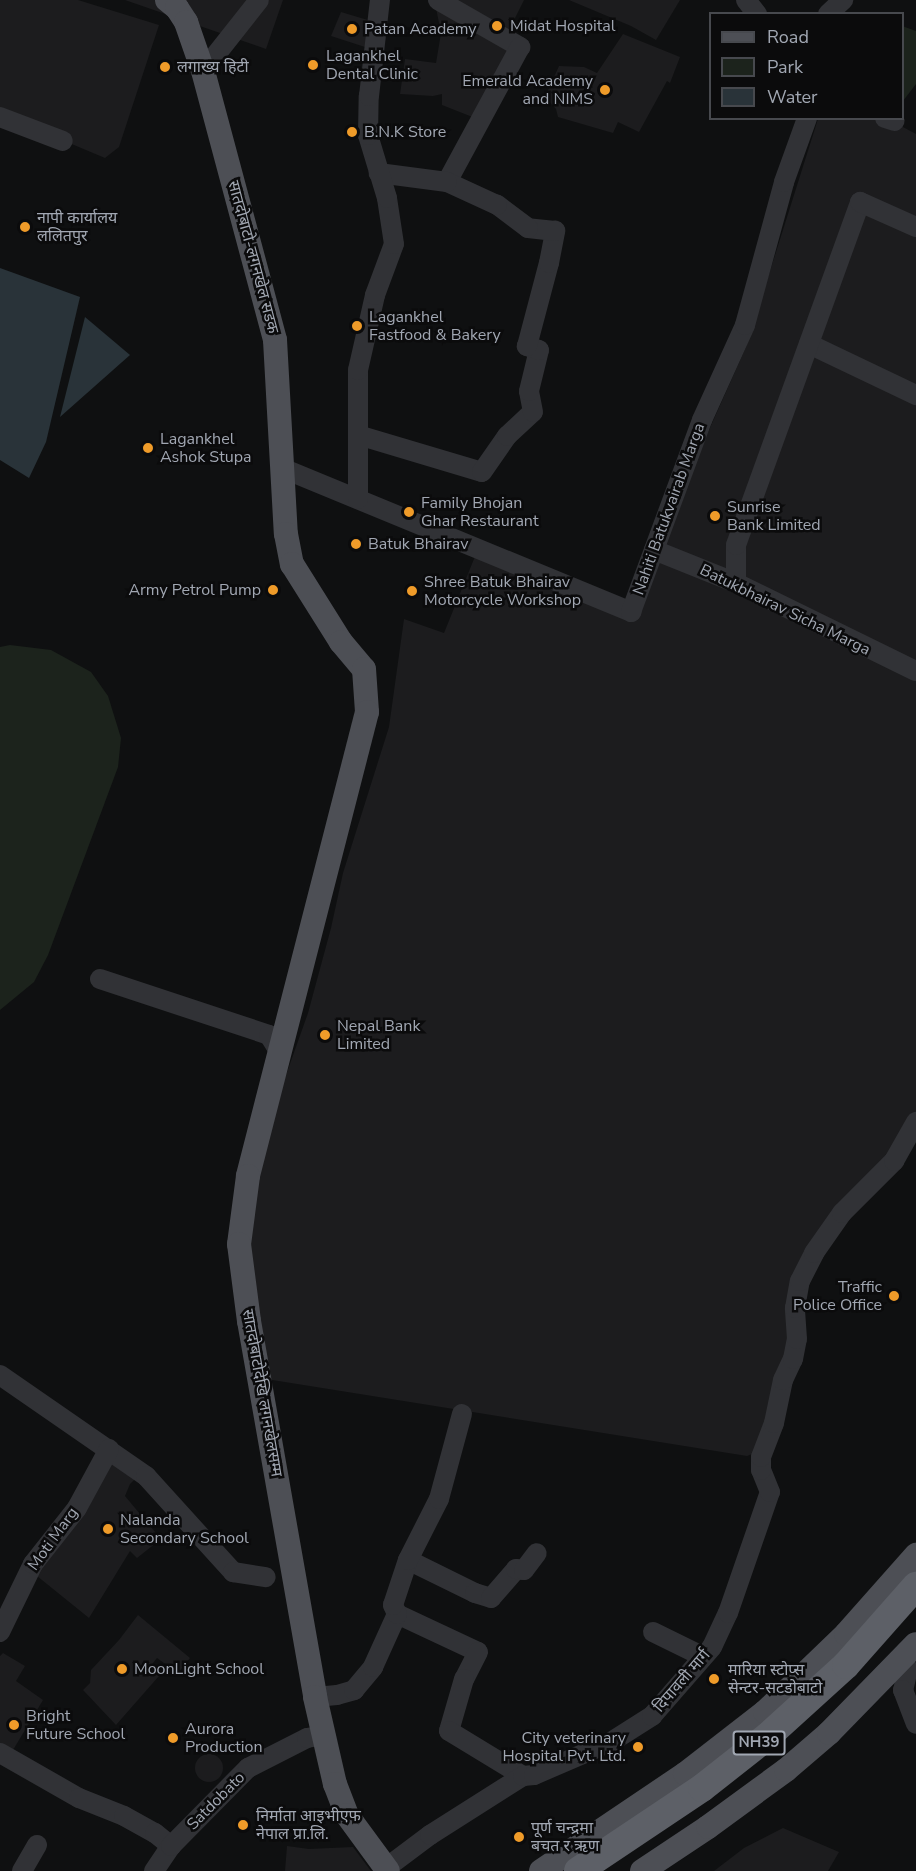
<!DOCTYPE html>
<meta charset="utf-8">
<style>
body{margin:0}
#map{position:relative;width:916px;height:1871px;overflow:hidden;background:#0f1011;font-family:"Nunito Sans","Noto Sans Devanagari",sans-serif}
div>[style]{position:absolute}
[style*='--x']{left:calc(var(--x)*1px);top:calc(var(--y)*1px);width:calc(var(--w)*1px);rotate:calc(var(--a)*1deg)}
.built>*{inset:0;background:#1c1c1e}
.round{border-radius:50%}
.green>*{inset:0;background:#1c231c}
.water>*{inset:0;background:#293339}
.minor>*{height:20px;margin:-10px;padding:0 10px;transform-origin:10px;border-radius:10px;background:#313236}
.major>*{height:24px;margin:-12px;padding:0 12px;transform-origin:12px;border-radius:12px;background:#4d4f55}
.highway>*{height:28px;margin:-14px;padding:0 14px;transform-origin:14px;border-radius:14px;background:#5d6067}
.dots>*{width:16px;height:16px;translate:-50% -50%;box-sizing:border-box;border:3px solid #0b0b0c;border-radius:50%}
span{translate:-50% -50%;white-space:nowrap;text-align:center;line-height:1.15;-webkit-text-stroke:5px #0b0b0c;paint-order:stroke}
.shield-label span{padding:2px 4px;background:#0b0b0c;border:2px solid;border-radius:4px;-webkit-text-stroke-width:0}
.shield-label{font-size:15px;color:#a1a7b2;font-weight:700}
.poi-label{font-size:16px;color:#a1a7b2}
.left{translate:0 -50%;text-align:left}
.right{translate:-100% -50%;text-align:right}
.street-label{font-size:16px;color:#a1a7b2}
.legend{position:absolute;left:709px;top:12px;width:195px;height:108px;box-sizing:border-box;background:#0b0b0c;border:2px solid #47494e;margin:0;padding:8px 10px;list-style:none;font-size:18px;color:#a1a7b2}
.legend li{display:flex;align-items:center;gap:12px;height:30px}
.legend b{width:30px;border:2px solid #47494e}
</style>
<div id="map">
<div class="built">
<div style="clip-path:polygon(0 0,78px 0,159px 25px,119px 147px,105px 158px,0 114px)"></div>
<div style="clip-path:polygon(125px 0,283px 0,266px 49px)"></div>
<div style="clip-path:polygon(440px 0,524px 0,505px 38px)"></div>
<div style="clip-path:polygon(569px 0,680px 0,656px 40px,631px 26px)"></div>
<div style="clip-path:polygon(436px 8px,516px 51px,480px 120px,442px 105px,442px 94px,433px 96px,400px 94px,405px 59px,436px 63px,441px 33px)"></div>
<div style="clip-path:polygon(341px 12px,371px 21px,365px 47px,331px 36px)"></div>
<div style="clip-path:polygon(623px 34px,680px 57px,670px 83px,667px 81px,639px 132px,618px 122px,613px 133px,558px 117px,556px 109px,545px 97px,559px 66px,584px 67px,597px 73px)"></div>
<div style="clip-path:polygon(818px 119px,888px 119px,916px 134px,916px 1113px,907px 1136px,802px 1270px,799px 1329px,757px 1452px,747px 1456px,266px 1379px,248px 1261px,254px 1194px,280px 1092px,308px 1013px,331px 928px,343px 873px,389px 727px,404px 619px,444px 633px,478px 549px,637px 620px,693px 466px,746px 347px)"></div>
<div style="clip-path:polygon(112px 1455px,139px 1475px,130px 1484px,125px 1496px,161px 1539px,137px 1558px,130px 1551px,89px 1618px,37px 1576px)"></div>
<div style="clip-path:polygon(138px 1615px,190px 1658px,178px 1673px,157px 1658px,149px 1668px,159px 1676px,116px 1725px,83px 1690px,90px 1683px,91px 1670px,119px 1640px)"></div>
<div style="clip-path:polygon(3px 1653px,25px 1666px,16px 1681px,43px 1700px,10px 1755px,0 1749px,0 1656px)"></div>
<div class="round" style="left:195px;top:1754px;width:28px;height:28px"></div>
<div style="clip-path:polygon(783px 1828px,839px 1852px,828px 1871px,714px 1871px,744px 1848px)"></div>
<div style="clip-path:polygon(287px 1846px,309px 1849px,353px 1847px,371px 1871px,285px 1871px)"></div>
</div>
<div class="green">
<div style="clip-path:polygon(902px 26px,916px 31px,916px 84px,903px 101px)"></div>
<div style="clip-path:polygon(10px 645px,51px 650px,91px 672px,108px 696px,121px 738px,118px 767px,48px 955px,34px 982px,0 1010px,0 647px)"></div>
</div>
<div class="water">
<div style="clip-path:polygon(0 268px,80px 297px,46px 442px,29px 478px,0 460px)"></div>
<div style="clip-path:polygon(85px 317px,130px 355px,60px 417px)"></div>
</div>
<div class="minor">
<div style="--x:438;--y:0;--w:95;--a:29.8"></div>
<div style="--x:520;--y:47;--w:153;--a:118.4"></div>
<div style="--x:746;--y:0;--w:18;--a:52"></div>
<div style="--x:828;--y:14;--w:21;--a:-43"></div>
<div style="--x:203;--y:71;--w:90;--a:-51.7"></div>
<div style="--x:0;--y:117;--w:67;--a:20.9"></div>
<div style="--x:885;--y:118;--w:10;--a:17"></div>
<div style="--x:809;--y:344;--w:119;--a:25.5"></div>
<div style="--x:358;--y:435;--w:129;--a:16.6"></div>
<div style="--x:482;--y:472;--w:44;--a:-55.2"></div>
<div style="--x:507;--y:436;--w:35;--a:-43"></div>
<div style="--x:533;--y:412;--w:21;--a:-101"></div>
<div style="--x:529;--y:391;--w:42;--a:-76.3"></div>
<div style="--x:539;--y:350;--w:13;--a:-162"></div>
<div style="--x:527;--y:346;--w:86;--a:-75.2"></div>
<div style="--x:549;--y:263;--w:33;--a:-79"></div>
<div style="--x:555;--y:231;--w:27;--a:-174"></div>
<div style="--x:528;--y:228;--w:39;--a:-143"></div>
<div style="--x:497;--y:205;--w:55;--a:-155.3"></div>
<div style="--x:447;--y:182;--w:69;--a:-172.5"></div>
<div style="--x:282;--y:468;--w:378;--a:22.4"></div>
<div style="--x:631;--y:612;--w:205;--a:-69.7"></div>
<div style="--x:702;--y:420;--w:104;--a:-65.6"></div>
<div style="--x:745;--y:325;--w:148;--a:-74.7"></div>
<div style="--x:784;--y:182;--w:68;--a:-70.2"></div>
<div style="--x:358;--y:499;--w:129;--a:-90"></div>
<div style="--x:358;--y:370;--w:77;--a:-77.2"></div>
<div style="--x:375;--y:295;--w:54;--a:-69.6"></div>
<div style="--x:394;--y:244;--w:47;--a:-98.7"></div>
<div style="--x:387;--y:198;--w:66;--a:-106.8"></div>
<div style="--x:368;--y:135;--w:39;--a:-89"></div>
<div style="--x:369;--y:96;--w:97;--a:-83.5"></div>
<div style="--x:654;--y:550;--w:88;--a:21.9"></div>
<div style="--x:736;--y:583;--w:200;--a:26.1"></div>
<div style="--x:736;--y:583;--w:38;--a:-90"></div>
<div style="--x:736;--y:545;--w:365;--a:-70.1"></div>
<div style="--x:860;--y:202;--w:61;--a:24.1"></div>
<div style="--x:100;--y:979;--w:178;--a:18.3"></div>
<div style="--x:269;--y:1035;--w:19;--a:58"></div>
<div style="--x:0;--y:1375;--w:178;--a:34.7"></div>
<div style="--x:146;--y:1476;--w:130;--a:47.8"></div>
<div style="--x:233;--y:1572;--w:33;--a:9"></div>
<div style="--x:408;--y:1560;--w:75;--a:26.2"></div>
<div style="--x:475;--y:1593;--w:17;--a:17"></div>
<div style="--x:491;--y:1598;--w:38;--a:-49"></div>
<div style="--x:516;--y:1569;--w:8;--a:7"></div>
<div style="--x:524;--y:1570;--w:21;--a:-53"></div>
<div style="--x:397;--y:1614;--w:89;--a:25.1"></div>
<div style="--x:478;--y:1652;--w:30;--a:117"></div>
<div style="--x:464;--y:1679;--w:54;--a:106.1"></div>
<div style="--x:449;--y:1731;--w:87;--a:31.3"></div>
<div style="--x:0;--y:1632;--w:76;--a:-64.1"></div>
<div style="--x:33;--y:1564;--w:71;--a:-51.8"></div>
<div style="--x:77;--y:1508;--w:67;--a:-61.5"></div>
<div style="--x:653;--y:1632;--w:55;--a:26.1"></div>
<div style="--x:901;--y:1661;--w:11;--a:49"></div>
<div style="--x:908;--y:1669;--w:22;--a:103"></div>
<div style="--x:903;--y:1690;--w:36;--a:69"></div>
<div style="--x:315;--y:1697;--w:22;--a:-5"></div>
<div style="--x:337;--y:1695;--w:18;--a:-16"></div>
<div style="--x:354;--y:1690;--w:30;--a:-50"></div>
<div style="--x:373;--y:1667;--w:58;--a:-65.6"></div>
<div style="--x:397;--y:1614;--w:10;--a:-114"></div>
<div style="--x:393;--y:1605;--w:47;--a:-71.6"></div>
<div style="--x:408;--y:1560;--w:68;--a:-63.1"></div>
<div style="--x:439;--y:1499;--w:88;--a:-74.9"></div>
<div style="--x:0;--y:1753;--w:91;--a:29.7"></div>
<div style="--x:79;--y:1798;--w:48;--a:21.8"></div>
<div style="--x:124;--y:1816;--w:35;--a:29"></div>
<div style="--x:155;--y:1833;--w:21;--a:39"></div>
<div style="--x:386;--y:1868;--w:55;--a:-36.9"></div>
<div style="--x:430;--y:1835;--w:110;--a:-32.4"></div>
<div style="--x:523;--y:1776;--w:11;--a:-5"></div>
<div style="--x:534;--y:1775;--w:84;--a:-23.2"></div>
<div style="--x:611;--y:1742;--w:49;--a:-32.4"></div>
<div style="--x:652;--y:1716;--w:91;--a:-49"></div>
<div style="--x:712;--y:1647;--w:38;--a:-65"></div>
<div style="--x:728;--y:1613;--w:128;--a:-70.9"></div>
<div style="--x:770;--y:1492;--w:24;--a:-112"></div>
<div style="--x:761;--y:1470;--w:13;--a:-90"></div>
<div style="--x:761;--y:1457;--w:36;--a:-69"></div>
<div style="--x:774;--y:1423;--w:44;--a:-78.2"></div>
<div style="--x:783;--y:1380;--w:23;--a:-65"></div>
<div style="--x:793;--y:1359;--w:20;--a:-79"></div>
<div style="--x:797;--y:1339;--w:31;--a:-94"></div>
<div style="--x:795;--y:1308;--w:27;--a:-80"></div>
<div style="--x:800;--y:1281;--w:31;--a:-63"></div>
<div style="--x:814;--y:1253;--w:49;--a:-55"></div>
<div style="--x:842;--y:1213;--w:74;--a:-45"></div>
<div style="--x:894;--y:1161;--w:45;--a:-60.6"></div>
<div style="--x:22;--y:1871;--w:30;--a:-60"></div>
<div style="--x:154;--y:1871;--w:30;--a:-56"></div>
<div style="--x:171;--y:1846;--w:110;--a:-45.4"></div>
<div style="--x:248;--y:1768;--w:66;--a:-27"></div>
<div style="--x:307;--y:1738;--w:17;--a:-10"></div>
</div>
<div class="major">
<div style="--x:167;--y:0;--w:13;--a:39"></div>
<div style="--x:177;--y:8;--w:17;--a:57"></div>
<div style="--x:186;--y:22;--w:52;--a:70.9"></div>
<div style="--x:203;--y:71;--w:278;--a:75"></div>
<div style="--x:275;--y:340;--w:194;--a:86.8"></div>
<div style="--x:286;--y:534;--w:31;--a:79"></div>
<div style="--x:292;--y:564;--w:92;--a:57.9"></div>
<div style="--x:341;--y:642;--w:35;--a:50"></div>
<div style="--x:364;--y:669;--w:43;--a:86"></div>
<div style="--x:367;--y:712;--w:479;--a:104.4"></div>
<div style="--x:248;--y:1176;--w:69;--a:97.5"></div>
<div style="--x:239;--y:1244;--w:78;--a:82.6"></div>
<div style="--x:249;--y:1321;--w:382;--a:80"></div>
<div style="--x:315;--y:1697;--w:89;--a:77.1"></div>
<div style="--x:335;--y:1784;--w:33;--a:69"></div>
<div style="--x:347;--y:1815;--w:69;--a:53.8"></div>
<div style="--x:541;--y:1871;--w:174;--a:-34"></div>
<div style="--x:685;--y:1774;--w:101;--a:-37.8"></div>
<div style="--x:765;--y:1712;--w:112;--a:-43.9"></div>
<div style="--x:846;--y:1634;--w:106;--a:-48.5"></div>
<div style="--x:642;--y:1871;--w:79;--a:-33.7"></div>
<div style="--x:708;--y:1827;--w:97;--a:-36.2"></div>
<div style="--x:786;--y:1770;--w:57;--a:-40.7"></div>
<div style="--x:829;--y:1733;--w:124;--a:-45.7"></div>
</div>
<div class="highway">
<div style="--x:578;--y:1871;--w:149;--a:-33.8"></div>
<div style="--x:702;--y:1788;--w:84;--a:-38.2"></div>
<div style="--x:768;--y:1736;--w:105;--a:-42.3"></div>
<div style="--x:846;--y:1665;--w:106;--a:-48.5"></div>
</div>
<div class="dots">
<div style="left:497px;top:26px;background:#ef9b29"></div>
<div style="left:352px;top:29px;background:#ef9b29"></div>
<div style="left:313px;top:65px;background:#ef9b29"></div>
<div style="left:165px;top:67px;background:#ef9b29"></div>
<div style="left:605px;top:90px;background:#ef9b29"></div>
<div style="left:352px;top:132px;background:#ef9b29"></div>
<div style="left:25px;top:227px;background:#ef9b29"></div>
<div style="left:357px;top:326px;background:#ef9b29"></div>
<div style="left:148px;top:448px;background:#ef9b29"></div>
<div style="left:409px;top:512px;background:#ef9b29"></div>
<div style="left:715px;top:516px;background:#ef9b29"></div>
<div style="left:356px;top:544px;background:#ef9b29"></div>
<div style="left:273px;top:590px;background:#ef9b29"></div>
<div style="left:412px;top:591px;background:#ef9b29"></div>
<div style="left:325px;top:1035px;background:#ef9b29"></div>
<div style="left:894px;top:1296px;background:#ef9b29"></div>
<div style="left:108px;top:1529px;background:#ef9b29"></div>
<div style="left:122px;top:1669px;background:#ef9b29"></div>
<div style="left:714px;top:1679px;background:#ef9b29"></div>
<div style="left:14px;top:1725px;background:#ef9b29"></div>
<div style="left:173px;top:1738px;background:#ef9b29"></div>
<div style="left:638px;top:1747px;background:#ef9b29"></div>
<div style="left:243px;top:1825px;background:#ef9b29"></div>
<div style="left:519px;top:1837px;background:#ef9b29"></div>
</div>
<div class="shield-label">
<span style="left:759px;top:1743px">NH39</span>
</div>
<div class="poi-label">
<span class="left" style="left:510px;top:26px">Midat Hospital</span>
<span class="left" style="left:364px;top:29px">Patan Academy</span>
<span class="left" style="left:326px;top:65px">Lagankhel<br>Dental Clinic</span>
<span class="left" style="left:177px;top:67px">लगाख्य हिटी</span>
<span class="right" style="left:593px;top:90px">Emerald Academy<br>and NIMS</span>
<span class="left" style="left:364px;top:132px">B.N.K Store</span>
<span class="left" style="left:37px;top:227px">नापी कार्यालय<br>ललितपुर</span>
<span class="left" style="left:369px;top:326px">Lagankhel<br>Fastfood &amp; Bakery</span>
<span class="left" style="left:160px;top:448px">Lagankhel<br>Ashok Stupa</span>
<span class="left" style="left:421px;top:512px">Family Bhojan<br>Ghar Restaurant</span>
<span class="left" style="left:727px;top:516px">Sunrise<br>Bank Limited</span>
<span class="left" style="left:368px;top:544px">Batuk Bhairav</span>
<span class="left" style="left:424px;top:591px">Shree Batuk Bhairav<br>Motorcycle Workshop</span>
<span class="right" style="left:261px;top:590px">Army Petrol Pump</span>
<span class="left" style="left:337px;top:1035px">Nepal Bank<br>Limited</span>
<span class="right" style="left:882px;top:1296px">Traffic<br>Police Office</span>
<span class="left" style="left:120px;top:1529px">Nalanda<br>Secondary School</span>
<span class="left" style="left:134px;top:1669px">MoonLight School</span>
<span class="left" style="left:728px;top:1679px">मारिया स्टोप्स<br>सेन्टर-सटडोबाटो</span>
<span class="left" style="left:26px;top:1725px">Bright<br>Future School</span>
<span class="left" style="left:185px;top:1738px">Aurora<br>Production</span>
<span class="right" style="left:626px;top:1747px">City veterinary<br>Hospital Pvt. Ltd.</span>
<span class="left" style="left:256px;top:1825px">निर्माता आइभीएफ<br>नेपाल प्रा.लि.</span>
<span class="left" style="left:531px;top:1837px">पूर्ण चन्द्रमा<br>बचत र ऋण</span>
</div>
<div class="street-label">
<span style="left:253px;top:257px;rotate:75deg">सातदोबाटो-लगनखेल सडक</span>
<span style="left:669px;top:509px;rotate:-70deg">Nahiti Batukvairab Marga</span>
<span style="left:785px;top:610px;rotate:26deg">Batukbhairav Sicha Marga</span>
<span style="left:262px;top:1393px;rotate:80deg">सातदोबाटोदेखि लगनखेलसम्म</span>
<span style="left:53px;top:1539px;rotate:-54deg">Moti Marg</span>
<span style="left:682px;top:1681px;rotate:-49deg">दिपावली मार्ग</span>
<span style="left:216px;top:1801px;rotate:-45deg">Satdobato</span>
</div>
<ul class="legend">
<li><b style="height:8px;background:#4d4f55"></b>Road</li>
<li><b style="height:16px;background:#1c231c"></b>Park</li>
<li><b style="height:16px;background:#293339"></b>Water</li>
</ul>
</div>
